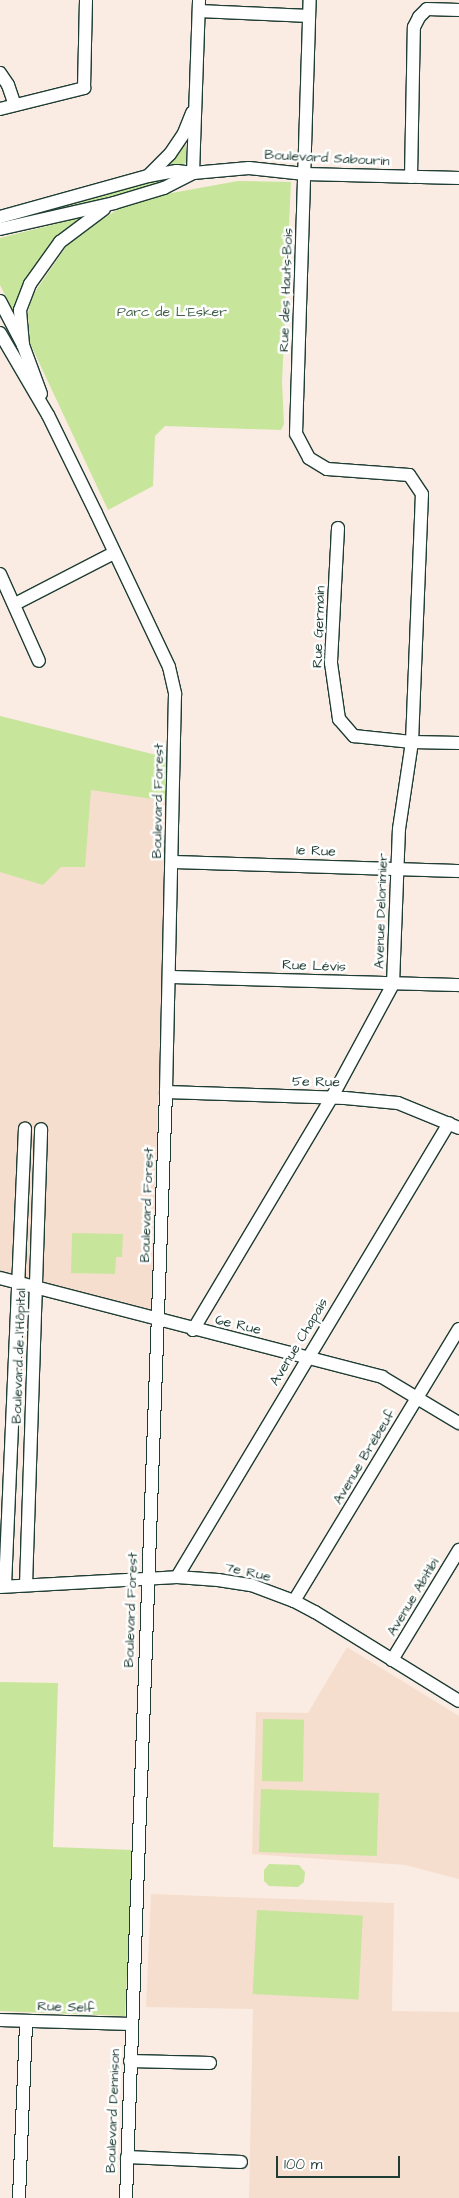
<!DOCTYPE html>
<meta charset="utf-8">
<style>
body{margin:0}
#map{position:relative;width:459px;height:2198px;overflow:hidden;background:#faece2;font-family:"Architects Daughter",sans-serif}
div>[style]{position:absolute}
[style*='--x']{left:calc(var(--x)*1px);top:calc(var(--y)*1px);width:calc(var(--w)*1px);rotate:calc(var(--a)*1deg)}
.built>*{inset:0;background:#f6dece}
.green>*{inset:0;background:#c8e59c;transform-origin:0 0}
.roads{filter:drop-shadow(1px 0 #1f3d34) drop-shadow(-1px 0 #1f3d34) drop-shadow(0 1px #1f3d34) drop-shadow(0 -1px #1f3d34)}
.minor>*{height:12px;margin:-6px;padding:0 6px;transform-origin:6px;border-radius:6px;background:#fff}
span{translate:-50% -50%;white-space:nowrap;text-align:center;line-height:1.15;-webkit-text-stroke:5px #fff;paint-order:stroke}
.street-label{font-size:14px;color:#1f3d34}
.park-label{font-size:14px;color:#415f49}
.scale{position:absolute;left:276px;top:2156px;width:124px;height:22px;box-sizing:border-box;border:2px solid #1f3d34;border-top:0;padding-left:6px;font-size:15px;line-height:18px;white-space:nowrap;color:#1f3d34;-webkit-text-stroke:4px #fff;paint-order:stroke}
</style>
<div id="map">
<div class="built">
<div style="clip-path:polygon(0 716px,168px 758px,152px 1311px,0 1273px)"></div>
<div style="clip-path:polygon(347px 1647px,459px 1716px,459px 1879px,405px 1865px,252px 1854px,256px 1712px,308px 1713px)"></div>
<div style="clip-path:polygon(151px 1894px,394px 1903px,392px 2011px,459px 2012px,459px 2198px,249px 2198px,253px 2009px,146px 2007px)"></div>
</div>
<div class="green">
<div style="clip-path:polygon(186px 139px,186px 163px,162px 169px)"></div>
<div style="clip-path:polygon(180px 174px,155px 188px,0 226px,0 219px)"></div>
<div style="clip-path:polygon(238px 181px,291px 182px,282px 382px,284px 424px,281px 430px,165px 426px,155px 436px,153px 486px,108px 510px,29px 341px,28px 313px,32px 296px,72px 238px,133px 200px)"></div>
<div style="clip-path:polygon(87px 216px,16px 310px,13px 311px,0 285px,0 238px)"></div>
<div style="clip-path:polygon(0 716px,168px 758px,166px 801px,91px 790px,85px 867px,61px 867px,43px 885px,0 872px)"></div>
<div style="clip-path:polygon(72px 1233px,123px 1234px,122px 1257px,116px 1257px,115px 1274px,71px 1273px)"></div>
<div style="clip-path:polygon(0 1682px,58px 1683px,53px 1847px,133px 1850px,125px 2016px,0 2011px)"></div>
<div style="left:263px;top:1719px;width:41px;height:62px;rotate:1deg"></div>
<div style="left:261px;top:1789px;width:118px;height:63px;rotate:2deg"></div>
<div style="clip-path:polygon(269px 1864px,299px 1865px,305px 1872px,304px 1882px,298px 1887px,269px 1886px,264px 1881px,264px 1870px)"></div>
<div style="left:257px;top:1910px;width:106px;height:84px;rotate:3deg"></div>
</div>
<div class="roads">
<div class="minor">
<div style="--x:199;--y:11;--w:110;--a:2.6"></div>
<div style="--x:0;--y:73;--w:14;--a:56"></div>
<div style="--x:8;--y:85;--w:21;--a:71"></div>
<div style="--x:0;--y:109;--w:87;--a:-14"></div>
<div style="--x:84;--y:88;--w:88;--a:-88.7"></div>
<div style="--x:193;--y:173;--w:173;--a:-88"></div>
<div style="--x:148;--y:176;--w:31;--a:-45"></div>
<div style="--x:170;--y:154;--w:25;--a:-56"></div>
<div style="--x:184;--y:133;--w:22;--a:-68"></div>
<div style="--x:411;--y:177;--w:150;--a:-88.9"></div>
<div style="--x:414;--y:27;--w:11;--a:-63"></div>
<div style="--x:419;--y:17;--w:11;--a:-45"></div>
<div style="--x:427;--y:9;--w:32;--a:2"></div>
<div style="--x:0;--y:217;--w:154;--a:-15.5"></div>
<div style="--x:148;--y:176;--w:29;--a:-10"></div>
<div style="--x:177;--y:171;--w:16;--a:7"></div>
<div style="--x:193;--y:173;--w:56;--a:-5.1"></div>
<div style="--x:249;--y:168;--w:56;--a:6.1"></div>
<div style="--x:305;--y:174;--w:154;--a:1.5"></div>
<div style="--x:0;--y:229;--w:117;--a:-12.8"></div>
<div style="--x:114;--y:203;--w:52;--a:-16.7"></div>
<div style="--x:164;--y:188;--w:33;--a:-27"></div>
<div style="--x:0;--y:301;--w:50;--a:62.4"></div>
<div style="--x:23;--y:345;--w:52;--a:69.8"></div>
<div style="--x:0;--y:333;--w:95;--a:59.7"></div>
<div style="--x:48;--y:415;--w:109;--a:63.9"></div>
<div style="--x:96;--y:513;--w:170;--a:64.6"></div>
<div style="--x:169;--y:667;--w:28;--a:77"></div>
<div style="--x:175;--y:694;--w:398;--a:91.3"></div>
<div style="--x:166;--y:1092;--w:1107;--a:92.07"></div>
<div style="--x:23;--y:345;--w:35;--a:-95"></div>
<div style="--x:20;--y:310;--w:28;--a:-69"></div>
<div style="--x:30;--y:284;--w:52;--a:-54.5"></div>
<div style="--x:60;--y:242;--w:55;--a:-36.9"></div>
<div style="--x:338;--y:528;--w:135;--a:93"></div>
<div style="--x:331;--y:663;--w:57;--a:81.9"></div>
<div style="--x:339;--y:719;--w:23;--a:49"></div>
<div style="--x:354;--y:736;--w:58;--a:5.9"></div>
<div style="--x:412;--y:742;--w:47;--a:1.2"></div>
<div style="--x:0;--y:574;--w:95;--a:65.9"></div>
<div style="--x:15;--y:604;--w:111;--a:-27.3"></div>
<div style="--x:172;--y:862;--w:287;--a:1.8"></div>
<div style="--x:169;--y:977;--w:290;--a:1.6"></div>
<div style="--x:166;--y:1092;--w:179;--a:1.9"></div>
<div style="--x:345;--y:1098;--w:53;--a:5.4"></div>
<div style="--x:398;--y:1103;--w:66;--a:22.3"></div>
<div style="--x:0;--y:1278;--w:395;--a:14.5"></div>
<div style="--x:382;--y:1377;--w:90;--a:30.9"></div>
<div style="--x:193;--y:1330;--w:271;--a:-59.2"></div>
<div style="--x:332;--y:1097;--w:128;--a:-61.6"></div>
<div style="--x:393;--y:984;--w:155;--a:-87.8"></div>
<div style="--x:399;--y:829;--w:88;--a:-81.5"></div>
<div style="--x:412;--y:742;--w:248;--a:-87.7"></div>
<div style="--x:422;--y:494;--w:23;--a:-124"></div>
<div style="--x:409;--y:475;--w:82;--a:-175.8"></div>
<div style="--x:327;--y:469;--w:21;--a:-149"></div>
<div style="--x:309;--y:458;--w:27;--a:-118"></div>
<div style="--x:296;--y:434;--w:434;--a:-88.2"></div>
<div style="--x:177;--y:1577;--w:529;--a:-59.07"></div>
<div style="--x:26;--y:1585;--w:456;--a:-88.1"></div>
<div style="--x:5;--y:1586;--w:458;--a:-87.5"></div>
<div style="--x:0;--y:1587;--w:177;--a:-3.2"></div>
<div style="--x:177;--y:1577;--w:41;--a:4.2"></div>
<div style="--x:218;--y:1580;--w:33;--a:9"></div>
<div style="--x:251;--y:1585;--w:46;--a:20.4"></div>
<div style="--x:294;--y:1601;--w:24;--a:28"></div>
<div style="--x:315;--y:1612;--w:169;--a:31.7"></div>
<div style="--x:294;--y:1601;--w:318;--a:-58.8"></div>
<div style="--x:392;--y:1660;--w:129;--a:-58.7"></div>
<div style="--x:0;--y:2020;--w:131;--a:1.7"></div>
<div style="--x:130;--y:2061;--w:80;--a:1.4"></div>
<div style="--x:127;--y:2157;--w:114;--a:2.5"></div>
<div style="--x:19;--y:2198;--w:177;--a:-87.7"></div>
</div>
</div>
<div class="street-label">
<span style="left:327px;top:158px;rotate:3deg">Boulevard Sabourin</span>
<span style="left:286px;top:290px;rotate:-88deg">Rue des Hauts-Bois</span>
<span style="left:319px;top:627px;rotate:-88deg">Rue Germain</span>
<span style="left:158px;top:801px;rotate:-89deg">Boulevard Forest</span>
<span style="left:316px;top:851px;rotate:2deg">1e Rue</span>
<span style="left:381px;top:911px;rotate:-88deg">Avenue Delorimier</span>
<span style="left:314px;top:966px;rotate:2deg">Rue Lévis</span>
<span style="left:316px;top:1082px;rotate:1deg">5e Rue</span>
<span style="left:147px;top:1205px;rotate:-88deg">Boulevard Forest</span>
<span style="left:238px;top:1325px;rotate:13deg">6e Rue</span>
<span style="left:299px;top:1342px;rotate:-59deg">Avenue Chapais</span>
<span style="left:19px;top:1356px;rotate:-88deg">Boulevard de l'Hôpital</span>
<span style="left:364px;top:1457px;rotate:-59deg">Avenue Brébeuf</span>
<span style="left:248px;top:1572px;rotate:13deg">7e Rue</span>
<span style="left:413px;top:1597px;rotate:-59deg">Avenue Abitibi</span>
<span style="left:131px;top:1610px;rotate:-88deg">Boulevard Forest</span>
<span style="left:66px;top:2007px;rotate:2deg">Rue Self</span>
<span style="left:113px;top:2111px;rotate:-88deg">Boulevard Dennison</span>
</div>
<div class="park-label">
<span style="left:172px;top:312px">Parc de L'Esker</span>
</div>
<div class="scale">100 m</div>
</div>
